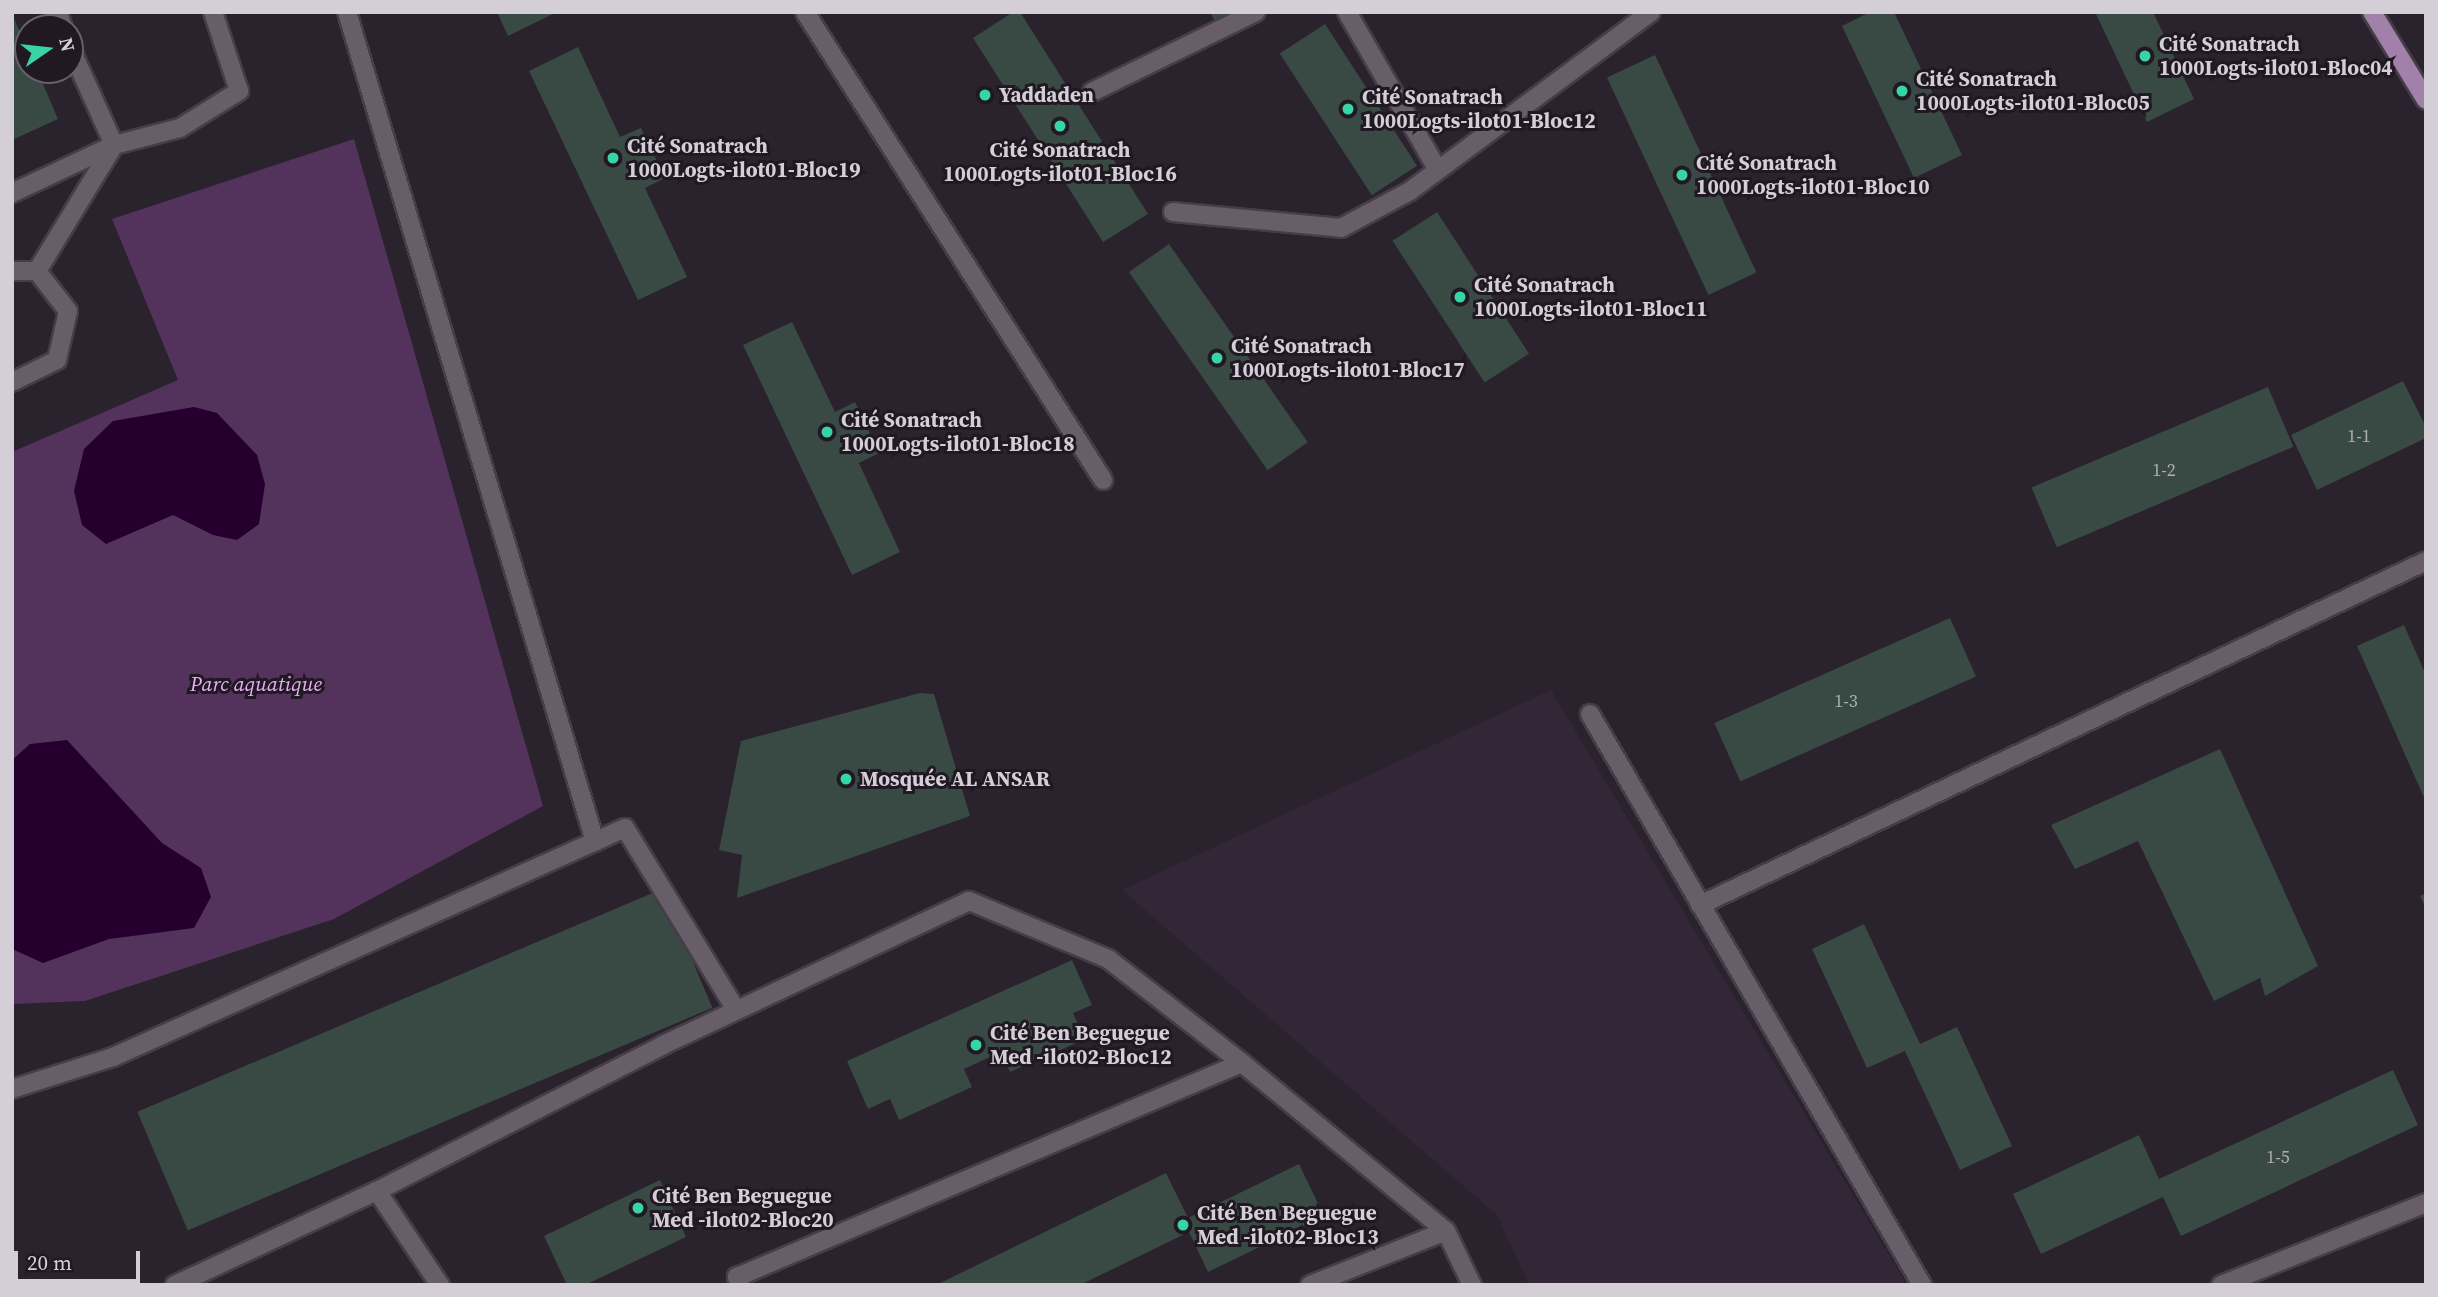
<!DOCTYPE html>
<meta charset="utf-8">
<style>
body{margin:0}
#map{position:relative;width:2438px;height:1297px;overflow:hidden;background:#2a222c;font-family:"Source Serif 4",serif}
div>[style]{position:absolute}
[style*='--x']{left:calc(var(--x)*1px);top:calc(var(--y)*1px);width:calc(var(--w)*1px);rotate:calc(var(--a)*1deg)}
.built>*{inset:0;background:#332636}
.green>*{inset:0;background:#53325b}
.water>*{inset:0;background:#25002e}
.building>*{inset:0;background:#394943;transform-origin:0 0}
.roads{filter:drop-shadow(2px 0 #443e46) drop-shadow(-2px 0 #443e46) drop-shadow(0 2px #443e46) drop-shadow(0 -2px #443e46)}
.minor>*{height:18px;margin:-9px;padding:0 9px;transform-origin:9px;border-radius:9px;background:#685e6a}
.major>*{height:18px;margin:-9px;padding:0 9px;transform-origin:9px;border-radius:9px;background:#a180aa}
.dots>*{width:19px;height:19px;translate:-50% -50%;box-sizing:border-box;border:4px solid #201822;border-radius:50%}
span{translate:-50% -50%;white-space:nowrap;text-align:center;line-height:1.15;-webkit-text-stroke:6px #201822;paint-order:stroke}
.number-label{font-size:18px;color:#adaeb1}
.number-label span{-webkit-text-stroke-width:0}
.poi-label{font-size:21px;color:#d4cfd6;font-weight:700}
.left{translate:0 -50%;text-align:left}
.park-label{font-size:21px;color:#e9aef7;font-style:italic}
.frame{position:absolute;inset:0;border:14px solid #d4cfd6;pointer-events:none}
.north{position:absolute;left:14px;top:14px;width:70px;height:70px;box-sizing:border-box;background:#201822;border:2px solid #68616a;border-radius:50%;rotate:76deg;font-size:19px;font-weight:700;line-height:28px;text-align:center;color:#d4cfd6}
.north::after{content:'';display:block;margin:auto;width:24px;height:32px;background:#39d4a5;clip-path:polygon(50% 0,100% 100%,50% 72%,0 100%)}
.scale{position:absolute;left:14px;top:1251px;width:126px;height:32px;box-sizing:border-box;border:4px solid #d4cfd6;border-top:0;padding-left:9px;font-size:21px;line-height:24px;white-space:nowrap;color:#d4cfd6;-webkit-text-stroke:5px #201822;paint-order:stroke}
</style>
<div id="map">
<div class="built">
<div style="clip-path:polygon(1551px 690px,1907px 1285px,1529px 1285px,1497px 1215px,1122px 890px)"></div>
</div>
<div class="green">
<div style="clip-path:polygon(354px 139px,543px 806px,334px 919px,85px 1001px,12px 1004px,12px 452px,178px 380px,112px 219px)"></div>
</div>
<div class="water">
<div style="clip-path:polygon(194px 407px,217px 413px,257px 455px,265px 484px,259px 524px,237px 540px,213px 535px,173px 515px,106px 544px,82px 525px,74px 491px,84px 449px,113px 421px)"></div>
<div style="clip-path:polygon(67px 740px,162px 843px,201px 868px,211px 897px,194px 928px,109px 939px,43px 963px,12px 949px,12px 760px,30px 744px)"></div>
</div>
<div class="building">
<div style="clip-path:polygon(497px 12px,557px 12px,508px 36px)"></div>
<div style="clip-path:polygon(1013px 12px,1020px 12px,1148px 214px,1103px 242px,973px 38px)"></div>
<div style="clip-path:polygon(1210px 12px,1250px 12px,1219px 29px)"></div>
<div style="clip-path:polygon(1870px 12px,1894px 12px,1962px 155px,1914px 178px,1842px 26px)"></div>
<div style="clip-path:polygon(2095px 12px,2153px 12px,2194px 99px,2147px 122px)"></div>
<div style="clip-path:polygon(12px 14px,28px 50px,28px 70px,37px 70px,58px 119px,12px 140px)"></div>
<div style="left:1325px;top:24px;width:169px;height:54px;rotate:57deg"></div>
<div style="clip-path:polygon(578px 47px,620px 137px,641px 128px,665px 178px,645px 188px,687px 277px,638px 300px,529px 71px)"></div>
<div style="left:1655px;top:55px;width:240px;height:53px;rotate:65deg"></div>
<div style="left:1437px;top:212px;width:169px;height:53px;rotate:57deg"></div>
<div style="left:1169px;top:244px;width:242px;height:49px;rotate:55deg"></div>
<div style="clip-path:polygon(792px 322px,835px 412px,855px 402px,879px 453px,859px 463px,900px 552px,852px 575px,743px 345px)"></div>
<div style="clip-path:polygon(2403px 381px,2426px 427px,2426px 438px,2317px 490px,2291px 435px)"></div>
<div style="left:2268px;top:387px;width:65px;height:257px;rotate:67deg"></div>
<div style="left:1950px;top:618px;width:64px;height:258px;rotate:66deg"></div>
<div style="clip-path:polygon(2404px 625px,2426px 675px,2426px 802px,2357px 646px)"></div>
<div style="clip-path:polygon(920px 693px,934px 694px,970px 816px,737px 898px,742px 855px,719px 850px,741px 741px)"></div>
<div style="clip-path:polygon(2220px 749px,2318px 966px,2265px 996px,2260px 978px,2214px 1001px,2138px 841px,2075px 869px,2051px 825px)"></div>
<div style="left:662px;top:889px;width:129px;height:570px;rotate:67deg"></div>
<div style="clip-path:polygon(2426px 893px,2426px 909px,2420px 896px)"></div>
<div style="clip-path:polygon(1864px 924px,1920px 1044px,1957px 1027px,2012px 1146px,1960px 1170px,1905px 1051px,1867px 1068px,1812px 949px)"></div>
<div style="clip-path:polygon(1072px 960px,1092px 1005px,1073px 1013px,1085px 1039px,1010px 1072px,1001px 1052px,964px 1069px,972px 1087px,899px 1120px,890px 1099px,868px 1109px,847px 1061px)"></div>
<div style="clip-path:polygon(2393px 1070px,2418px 1125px,2181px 1236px,2163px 1197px,2041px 1254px,2013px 1194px,2139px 1135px,2159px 1179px)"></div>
<div style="clip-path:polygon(1299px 1164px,1324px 1216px,1208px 1272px,1189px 1232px,1080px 1285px,936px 1285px,1166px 1173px,1188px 1218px)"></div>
<div style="clip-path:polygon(660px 1180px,686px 1237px,585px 1285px,567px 1285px,544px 1236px)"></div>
</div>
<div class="roads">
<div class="minor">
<div style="--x:58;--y:12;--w:17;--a:73"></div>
<div style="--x:347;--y:12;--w:866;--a:73.36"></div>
<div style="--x:805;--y:12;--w:555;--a:57.51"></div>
<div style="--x:1347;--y:12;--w:182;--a:60.1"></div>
<div style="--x:70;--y:47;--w:107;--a:65.8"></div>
<div style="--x:114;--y:145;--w:68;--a:-14.4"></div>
<div style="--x:180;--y:128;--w:70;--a:-32.1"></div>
<div style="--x:239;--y:91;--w:83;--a:-108.2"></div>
<div style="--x:1092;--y:92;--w:182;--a:-26"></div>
<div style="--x:12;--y:193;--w:113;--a:-25.2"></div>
<div style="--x:114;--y:145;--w:148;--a:121.4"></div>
<div style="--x:1173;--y:212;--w:169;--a:5.4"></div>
<div style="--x:1341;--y:228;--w:78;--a:-28.2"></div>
<div style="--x:1410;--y:191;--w:300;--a:-36.6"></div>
<div style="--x:12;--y:271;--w:25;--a:0"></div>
<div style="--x:12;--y:382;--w:50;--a:-26.1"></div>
<div style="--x:57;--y:360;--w:50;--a:-77.3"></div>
<div style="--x:68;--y:311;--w:51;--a:-127.8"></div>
<div style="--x:1590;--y:714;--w:661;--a:59.82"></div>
<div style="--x:1700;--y:905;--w:803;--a:-25.35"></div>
<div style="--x:12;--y:1089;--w:106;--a:-17.6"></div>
<div style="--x:113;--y:1057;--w:561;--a:-24.1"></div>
<div style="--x:625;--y:828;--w:213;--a:58.6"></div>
<div style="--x:377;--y:1191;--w:113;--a:56.2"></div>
<div style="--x:175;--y:1285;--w:223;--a:-25"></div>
<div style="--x:377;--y:1191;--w:321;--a:-27"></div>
<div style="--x:663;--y:1045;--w:338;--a:-25.2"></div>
<div style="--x:969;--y:901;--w:151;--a:22.6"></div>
<div style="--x:1108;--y:959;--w:170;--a:37.8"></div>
<div style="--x:740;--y:1285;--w:9;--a:-111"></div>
<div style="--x:737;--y:1277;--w:548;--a:-22.97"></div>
<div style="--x:1242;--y:1063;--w:264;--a:39.5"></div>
<div style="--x:1446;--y:1231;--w:60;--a:64.3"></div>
<div style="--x:1310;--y:1285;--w:146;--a:-21.7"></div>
<div style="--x:2221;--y:1285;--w:221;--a:-21.8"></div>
</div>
<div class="major">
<div style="--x:2372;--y:12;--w:103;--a:58.5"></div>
</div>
</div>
<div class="dots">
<div style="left:2145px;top:56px;background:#39d4a5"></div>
<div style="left:1902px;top:91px;background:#39d4a5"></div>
<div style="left:985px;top:95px;background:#39d4a5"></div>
<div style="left:1348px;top:109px;background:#39d4a5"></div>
<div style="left:1060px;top:126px;background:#39d4a5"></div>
<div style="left:613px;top:158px;background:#39d4a5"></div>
<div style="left:1682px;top:175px;background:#39d4a5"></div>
<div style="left:1460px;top:297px;background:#39d4a5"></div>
<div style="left:1217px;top:358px;background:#39d4a5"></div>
<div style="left:827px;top:432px;background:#39d4a5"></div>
<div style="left:846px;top:779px;background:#39d4a5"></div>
<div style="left:976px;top:1045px;background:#39d4a5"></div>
<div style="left:638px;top:1208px;background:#39d4a5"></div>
<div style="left:1183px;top:1225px;background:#39d4a5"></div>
</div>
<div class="number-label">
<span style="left:2359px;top:436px">1-1</span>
<span style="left:2164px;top:470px">1-2</span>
<span style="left:1846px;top:701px">1-3</span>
<span style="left:2278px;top:1157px">1-5</span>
</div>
<div class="poi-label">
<span class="left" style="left:2159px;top:56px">Cité Sonatrach<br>1000Logts-ilot01-Bloc04</span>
<span class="left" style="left:1916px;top:91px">Cité Sonatrach<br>1000Logts-ilot01-Bloc05</span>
<span class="left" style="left:999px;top:95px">Yaddaden</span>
<span class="left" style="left:1362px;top:109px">Cité Sonatrach<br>1000Logts-ilot01-Bloc12</span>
<span class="left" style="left:627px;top:158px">Cité Sonatrach<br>1000Logts-ilot01-Bloc19</span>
<span style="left:1060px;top:162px">Cité Sonatrach<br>1000Logts-ilot01-Bloc16</span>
<span class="left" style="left:1696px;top:175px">Cité Sonatrach<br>1000Logts-ilot01-Bloc10</span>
<span class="left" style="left:1474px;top:297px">Cité Sonatrach<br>1000Logts-ilot01-Bloc11</span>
<span class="left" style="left:1231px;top:358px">Cité Sonatrach<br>1000Logts-ilot01-Bloc17</span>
<span class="left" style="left:841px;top:432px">Cité Sonatrach<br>1000Logts-ilot01-Bloc18</span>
<span class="left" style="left:860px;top:779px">Mosquée AL ANSAR</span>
<span class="left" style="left:990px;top:1045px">Cité Ben Beguegue<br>Med -ilot02-Bloc12</span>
<span class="left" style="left:652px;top:1208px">Cité Ben Beguegue<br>Med -ilot02-Bloc20</span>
<span class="left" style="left:1197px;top:1225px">Cité Ben Beguegue<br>Med -ilot02-Bloc13</span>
</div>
<div class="park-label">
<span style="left:256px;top:684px">Parc aquatique</span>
</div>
<div class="frame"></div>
<div class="north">N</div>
<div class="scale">20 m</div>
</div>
